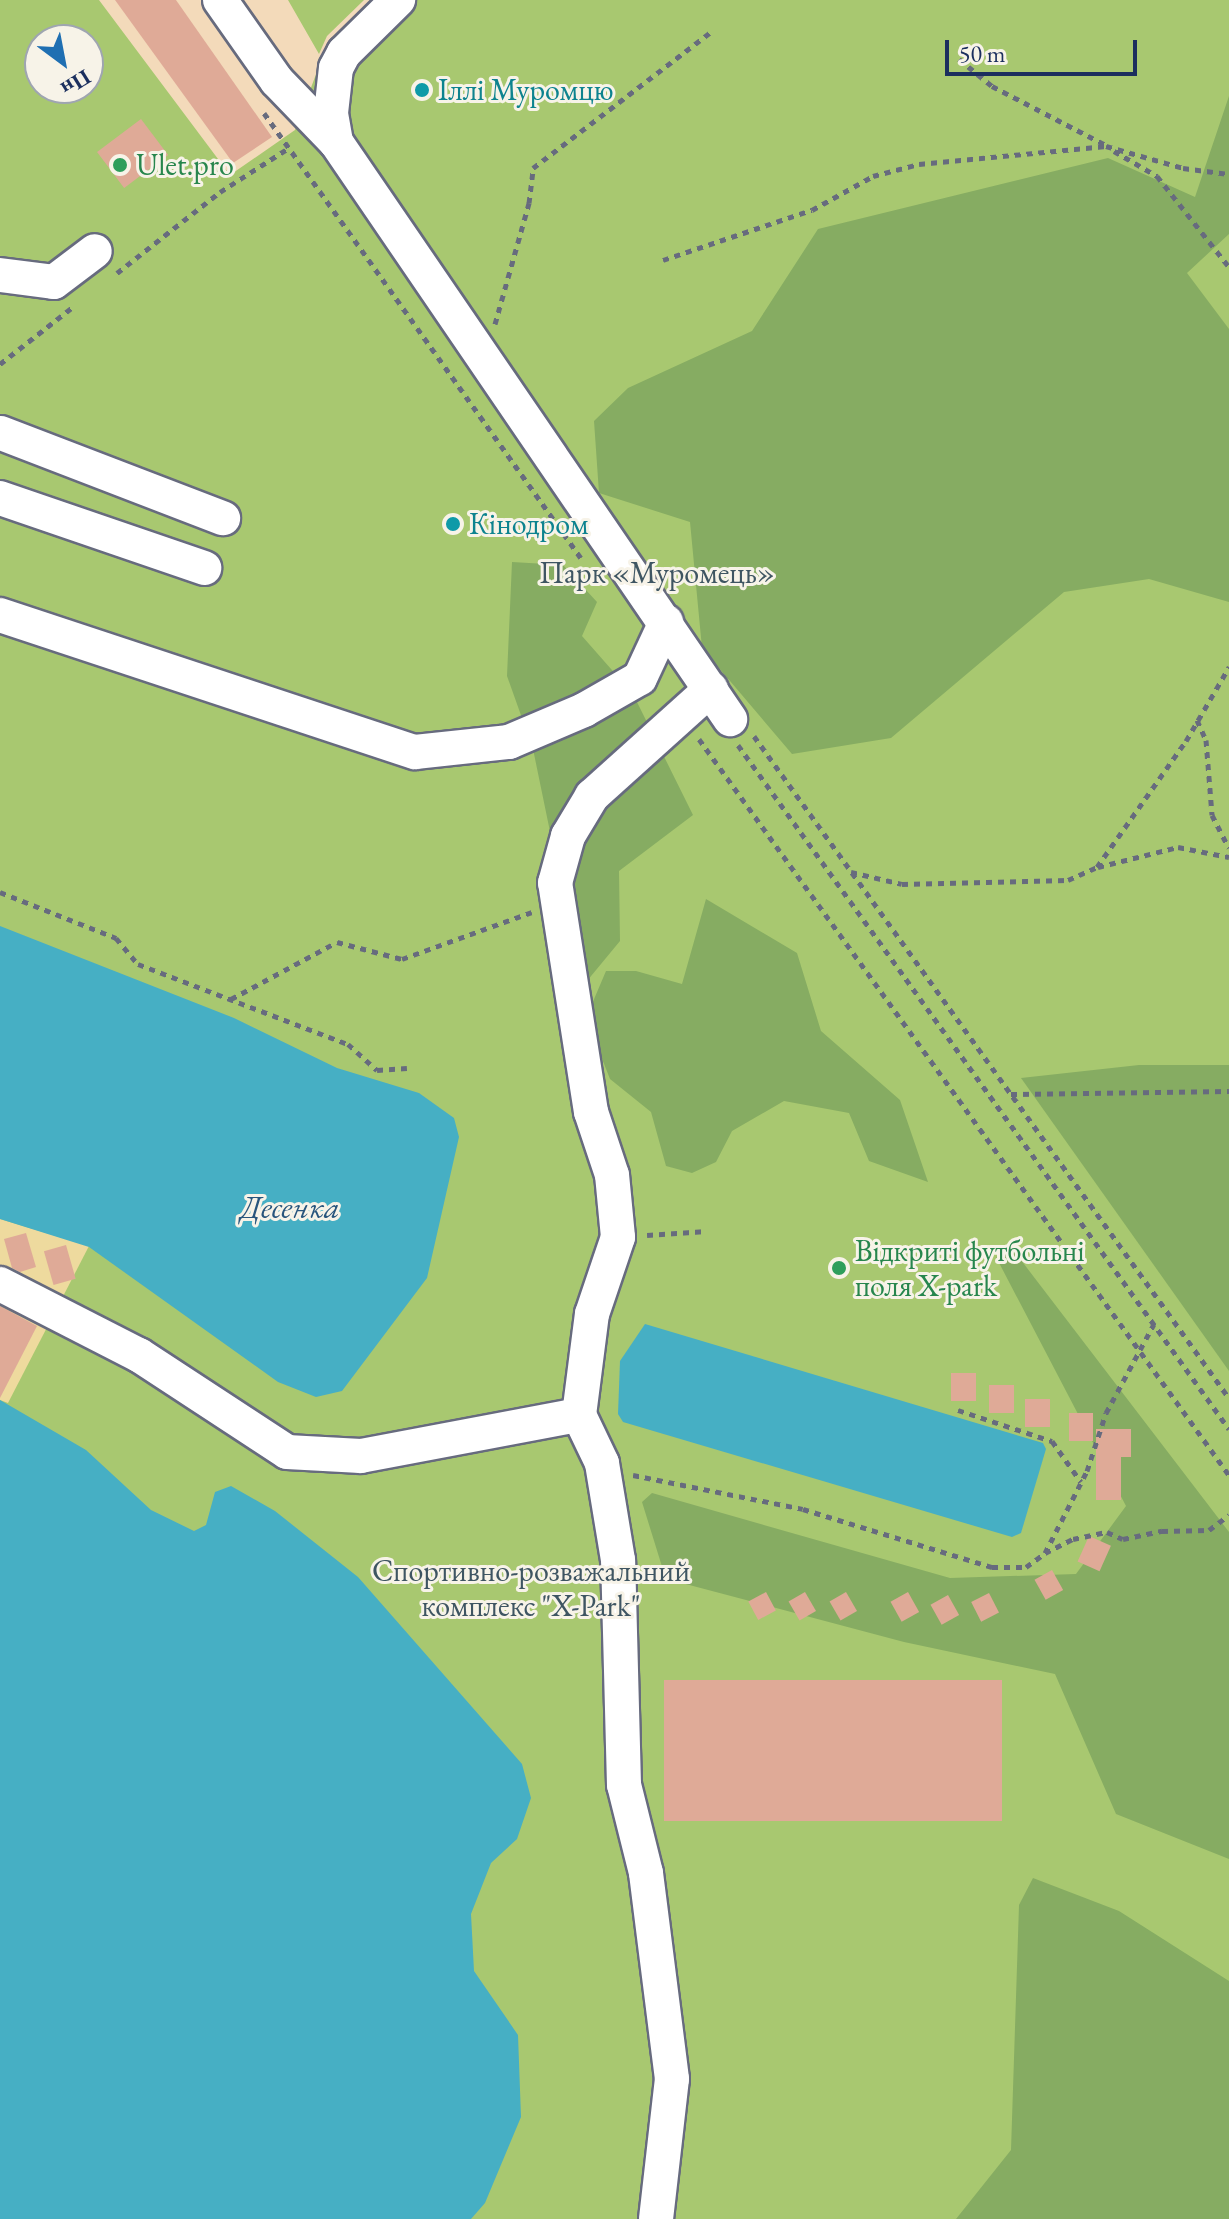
<!DOCTYPE html>
<meta charset="utf-8">
<style>
body{margin:0}
#map{position:relative;width:1229px;height:2219px;overflow:hidden;background:#f3daba;font-family:"EB Garamond",serif}
div>[style]{position:absolute}
[style*='--x']{left:calc(var(--x)*1px);top:calc(var(--y)*1px);width:calc(var(--w)*1px);rotate:calc(var(--a)*1deg)}
.green>*{inset:0;background:#a8c870}
.forest>*{inset:0;background:#86ac62}
.sand>*{inset:0;background:#eeda9e}
.water>*{inset:0;background:#46afc4}
.building>*{inset:0;background:#dfaa97;transform-origin:0 0}
.path>*{height:5px;margin-top:-2.5px;transform-origin:0;background:repeating-linear-gradient(90deg,#676b7e 0 6px,transparent 0 12px)}
.roads{filter:drop-shadow(2px 0 #676b7e) drop-shadow(-2px 0 #676b7e) drop-shadow(0 2px #676b7e) drop-shadow(0 -2px #676b7e)}
.minor>*{height:34px;margin:-17px;padding:0 17px;transform-origin:17px;border-radius:17px;background:#fff}
.dots>*{width:22px;height:22px;translate:-50% -50%;box-sizing:border-box;border:4px solid #f7f3e8;border-radius:50%}
span{translate:-50% -50%;white-space:nowrap;text-align:center;line-height:1.15;-webkit-text-stroke:6px #f7f3e8;paint-order:stroke}
.culture-label{font-size:30px;color:#0d838f}
.left{translate:0 -50%;text-align:left}
.leisure-label{font-size:30px;color:#27864d}
.park-label{font-size:30px;color:#3e5562}
.water-label{font-size:32px;color:#28557d;font-style:italic}
.north{position:absolute;left:24px;top:24px;width:80px;height:80px;box-sizing:border-box;background:#f7f3e8;border:2px solid #9fa5b1;border-radius:50%;rotate:148deg;font-size:22px;font-weight:700;line-height:32px;text-align:center;color:#1b2f5e}
.north::after{content:'';display:block;margin:auto;width:28px;height:36px;background:#1f6fb2;clip-path:polygon(50% 0,100% 100%,50% 72%,0 100%)}
.scale{position:absolute;left:945px;top:40px;width:192px;height:36px;box-sizing:border-box;border:4px solid #1b2f5e;border-top:0;padding-left:10px;font-size:24px;line-height:28px;white-space:nowrap;color:#1b2f5e;-webkit-text-stroke:6px #f7f3e8;paint-order:stroke}
</style>
<div id="map">
<div class="green">
<div style="clip-path:polygon(evenodd,0 0,99px 0,230px 175px,295px 130px,318px 69px,379px 0,1229px 0,1229px 2219px,0 2219px,0 0,40px 40px,88px 40px,88px 88px,40px 88px,40px 40px)"></div>
<div style="clip-path:polygon(288px 0,364px 0,327px 36px,319px 54px)"></div>
</div>
<div class="forest">
<div style="clip-path:polygon(1229px 96px,1229px 234px,1187px 273px,1229px 329px,1229px 602px,1149px 579px,1064px 592px,891px 738px,792px 754px,702px 648px,690px 522px,599px 493px,594px 421px,628px 388px,752px 331px,818px 229px,1108px 158px,1195px 197px)"></div>
<div style="clip-path:polygon(512px 562px,563px 565px,597px 602px,582px 636px,633px 694px,693px 815px,619px 871px,620px 941px,582px 987px,533px 749px,507px 676px)"></div>
<div style="clip-path:polygon(706px 899px,797px 953px,821px 1031px,900px 1100px,928px 1182px,869px 1161px,849px 1113px,784px 1101px,732px 1131px,716px 1162px,692px 1173px,666px 1166px,651px 1112px,610px 1079px,586px 1018px,606px 971px,636px 971px,682px 984px)"></div>
<div style="clip-path:polygon(1139px 1065px,1229px 1065px,1229px 1371px,1021px 1078px)"></div>
<div style="clip-path:polygon(1014px 1251px,1229px 1532px,1229px 1859px,1116px 1814px,1055px 1674px,904px 1642px,678px 1582px,664px 1573px,642px 1502px,652px 1493px,950px 1578px,1076px 1574px,1126px 1506px,996px 1257px)"></div>
<div style="clip-path:polygon(1033px 1878px,1119px 1911px,1229px 1981px,1229px 2219px,956px 2219px,1011px 2150px,1019px 1905px)"></div>
</div>
<div class="sand">
<div style="clip-path:polygon(0 1219px,89px 1246px,8px 1403px,0 1400px)"></div>
</div>
<div class="water">
<div style="clip-path:polygon(0 926px,234px 1018px,337px 1068px,419px 1093px,454px 1118px,459px 1137px,427px 1278px,342px 1391px,316px 1397px,278px 1382px,89px 1247px,0 1219px)"></div>
<div style="clip-path:polygon(645px 1324px,1043px 1443px,1046px 1449px,1021px 1533px,1012px 1537px,623px 1422px,618px 1414px,620px 1361px)"></div>
<div style="clip-path:polygon(0 1400px,86px 1450px,151px 1510px,194px 1531px,206px 1525px,215px 1492px,231px 1486px,275px 1511px,358px 1577px,522px 1764px,531px 1798px,517px 1839px,491px 1863px,471px 1914px,474px 1971px,518px 2035px,521px 2117px,485px 2203px,471px 2219px,0 2219px)"></div>
</div>
<div class="building">
<div style="clip-path:polygon(115px 0,176px 0,272px 137px,233px 163px)"></div>
<div style="left:141px;top:119px;width:45px;height:55px;rotate:53deg"></div>
<div style="clip-path:polygon(26px 1233px,36px 1267px,20px 1272px,12px 1268px,4px 1239px)"></div>
<div style="left:66px;top:1245px;width:35px;height:23px;rotate:74deg"></div>
<div style="clip-path:polygon(0 1306px,37px 1326px,0 1398px)"></div>
<div style="left:976px;top:1373px;width:28px;height:25px;rotate:90deg"></div>
<div style="left:989px;top:1385px;width:25px;height:28px"></div>
<div style="left:1025px;top:1399px;width:25px;height:28px"></div>
<div style="left:1069px;top:1413px;width:24px;height:28px"></div>
<div style="clip-path:polygon(1096px 1429px,1131px 1429px,1131px 1457px,1121px 1457px,1121px 1500px,1096px 1500px)"></div>
<div style="left:1089px;top:1536px;width:24px;height:28px;rotate:24deg"></div>
<div style="left:1052px;top:1570px;width:23px;height:20px;rotate:61deg"></div>
<div style="left:766px;top:1592px;width:21px;height:20px;rotate:62deg"></div>
<div style="left:805px;top:1592px;width:22px;height:19px;rotate:60deg"></div>
<div style="left:846px;top:1592px;width:22px;height:19px;rotate:60deg"></div>
<div style="left:908px;top:1592px;width:23px;height:20px;rotate:61deg"></div>
<div style="left:989px;top:1593px;width:22px;height:20px;rotate:63deg"></div>
<div style="left:948px;top:1595px;width:23px;height:20px;rotate:61deg"></div>
<div style="left:664px;top:1680px;width:338px;height:141px"></div>
</div>
<div class="path">
<div style="--x:959;--y:59;--w:43;--a:39.3"></div>
<div style="--x:992;--y:86;--w:128;--a:27.4"></div>
<div style="--x:264;--y:113;--w:546;--a:54.54"></div>
<div style="--x:1114;--y:151;--w:50;--a:30.2"></div>
<div style="--x:1157;--y:176;--w:116;--a:51.6"></div>
<div style="--x:663;--y:260;--w:157;--a:-18.6"></div>
<div style="--x:812;--y:210;--w:70;--a:-29.1"></div>
<div style="--x:873;--y:176;--w:48;--a:-14.6"></div>
<div style="--x:919;--y:164;--w:188;--a:-5.5"></div>
<div style="--x:1106;--y:146;--w:80;--a:15.9"></div>
<div style="--x:1183;--y:168;--w:46;--a:7.4"></div>
<div style="--x:117;--y:273;--w:131;--a:-38.2"></div>
<div style="--x:220;--y:192;--w:80;--a:-32.7"></div>
<div style="--x:495;--y:324;--w:126;--a:-74.3"></div>
<div style="--x:529;--y:203;--w:35;--a:-83"></div>
<div style="--x:533;--y:168;--w:225;--a:-37.4"></div>
<div style="--x:0;--y:364;--w:94;--a:-38.1"></div>
<div style="--x:1197;--y:720;--w:22;--a:66"></div>
<div style="--x:1206;--y:740;--w:75;--a:85.4"></div>
<div style="--x:1212;--y:815;--w:37;--a:63"></div>
<div style="--x:754;--y:736;--w:815;--a:54.34"></div>
<div style="--x:699;--y:739;--w:907;--a:54.24"></div>
<div style="--x:738;--y:745;--w:842;--a:54.33"></div>
<div style="--x:1098;--y:867;--w:82;--a:-14"></div>
<div style="--x:1178;--y:847;--w:52;--a:11.1"></div>
<div style="--x:851;--y:872;--w:52;--a:13.2"></div>
<div style="--x:902;--y:884;--w:166;--a:-1.4"></div>
<div style="--x:1068;--y:880;--w:32;--a:-24"></div>
<div style="--x:1097;--y:867;--w:154;--a:-54.8"></div>
<div style="--x:1186;--y:741;--w:86;--a:-59.8"></div>
<div style="--x:0;--y:892;--w:125;--a:21.6"></div>
<div style="--x:116;--y:938;--w:34;--a:50"></div>
<div style="--x:138;--y:964;--w:225;--a:20.9"></div>
<div style="--x:348;--y:1044;--w:39;--a:42"></div>
<div style="--x:377;--y:1070;--w:30;--a:-4"></div>
<div style="--x:231;--y:999;--w:120;--a:-28.3"></div>
<div style="--x:337;--y:942;--w:67;--a:14.7"></div>
<div style="--x:402;--y:959;--w:138;--a:-19.9"></div>
<div style="--x:1011;--y:1094;--w:218;--a:-0.8"></div>
<div style="--x:647;--y:1235;--w:60;--a:-3.8"></div>
<div style="--x:958;--y:1410;--w:99;--a:18.3"></div>
<div style="--x:1052;--y:1441;--w:50;--a:54.7"></div>
<div style="--x:633;--y:1475;--w:173;--a:11.3"></div>
<div style="--x:803;--y:1509;--w:198;--a:17.1"></div>
<div style="--x:992;--y:1567;--w:34;--a:0"></div>
<div style="--x:1026;--y:1567;--w:24;--a:-36"></div>
<div style="--x:1045;--y:1553;--w:92;--a:-62.9"></div>
<div style="--x:1087;--y:1471;--w:61;--a:-71.9"></div>
<div style="--x:1106;--y:1413;--w:101;--a:-61.7"></div>
<div style="--x:1045;--y:1553;--w:31;--a:-27"></div>
<div style="--x:1073;--y:1539;--w:35;--a:-12"></div>
<div style="--x:1107;--y:1532;--w:17;--a:24"></div>
<div style="--x:1123;--y:1539;--w:40;--a:-12"></div>
<div style="--x:1162;--y:1531;--w:47;--a:-1.2"></div>
<div style="--x:1209;--y:1530;--w:25;--a:-37"></div>
</div>
<div class="roads">
<div class="minor">
<div style="--x:220;--y:0;--w:99;--a:54.9"></div>
<div style="--x:277;--y:81;--w:85;--a:46"></div>
<div style="--x:336;--y:142;--w:699;--a:55.67"></div>
<div style="--x:336;--y:142;--w:29;--a:-100"></div>
<div style="--x:331;--y:113;--w:45;--a:-83.7"></div>
<div style="--x:336;--y:68;--w:17;--a:-62"></div>
<div style="--x:344;--y:53;--w:76;--a:-44.5"></div>
<div style="--x:0;--y:275;--w:54;--a:7.4"></div>
<div style="--x:54;--y:282;--w:51;--a:-37.1"></div>
<div style="--x:1;--y:433;--w:238;--a:21"></div>
<div style="--x:0;--y:498;--w:216;--a:18.9"></div>
<div style="--x:0;--y:615;--w:437;--a:18.3"></div>
<div style="--x:415;--y:752;--w:95;--a:-6.1"></div>
<div style="--x:509;--y:742;--w:82;--a:-23.1"></div>
<div style="--x:584;--y:710;--w:64;--a:-29.7"></div>
<div style="--x:640;--y:678;--w:62;--a:-65.1"></div>
<div style="--x:0;--y:1284;--w:156;--a:27.1"></div>
<div style="--x:139;--y:1355;--w:177;--a:33.2"></div>
<div style="--x:287;--y:1452;--w:74;--a:3.1"></div>
<div style="--x:361;--y:1456;--w:222;--a:-10.7"></div>
<div style="--x:656;--y:2219;--w:141;--a:-83.5"></div>
<div style="--x:672;--y:2079;--w:208;--a:-97.2"></div>
<div style="--x:646;--y:1873;--w:91;--a:-104"></div>
<div style="--x:624;--y:1785;--w:225;--a:-91.5"></div>
<div style="--x:618;--y:1560;--w:98;--a:-99.4"></div>
<div style="--x:602;--y:1463;--w:53;--a:-115.6"></div>
<div style="--x:579;--y:1415;--w:102;--a:-82.7"></div>
<div style="--x:592;--y:1314;--w:81;--a:-71.3"></div>
<div style="--x:618;--y:1237;--w:62;--a:-95.5"></div>
<div style="--x:612;--y:1175;--w:66;--a:-108.4"></div>
<div style="--x:591;--y:1112;--w:232;--a:-98.9"></div>
<div style="--x:555;--y:883;--w:49;--a:-74.5"></div>
<div style="--x:568;--y:836;--w:47;--a:-59"></div>
<div style="--x:592;--y:796;--w:160;--a:-42"></div>
</div>
</div>
<div class="dots">
<div style="left:422px;top:90px;background:#0f9aa8"></div>
<div style="left:120px;top:165px;background:#2e9e5b"></div>
<div style="left:453px;top:524px;background:#0f9aa8"></div>
<div style="left:839px;top:1268px;background:#2e9e5b"></div>
</div>
<div class="culture-label">
<span class="left" style="left:438px;top:90px">Іллі Муромцю</span>
<span class="left" style="left:469px;top:524px">Кінодром</span>
</div>
<div class="leisure-label">
<span class="left" style="left:136px;top:165px">Ulet.pro</span>
<span class="left" style="left:855px;top:1268px">Відкриті футбольні<br>поля X-park</span>
</div>
<div class="park-label">
<span style="left:657px;top:573px">Парк «Муромець»</span>
<span style="left:531px;top:1588px">Спортивно-розважальний<br>комплекс "Х-Park"</span>
</div>
<div class="water-label">
<span style="left:290px;top:1207px">Десенка</span>
</div>
<div class="north">Пн</div>
<div class="scale">50 m</div>
</div>
